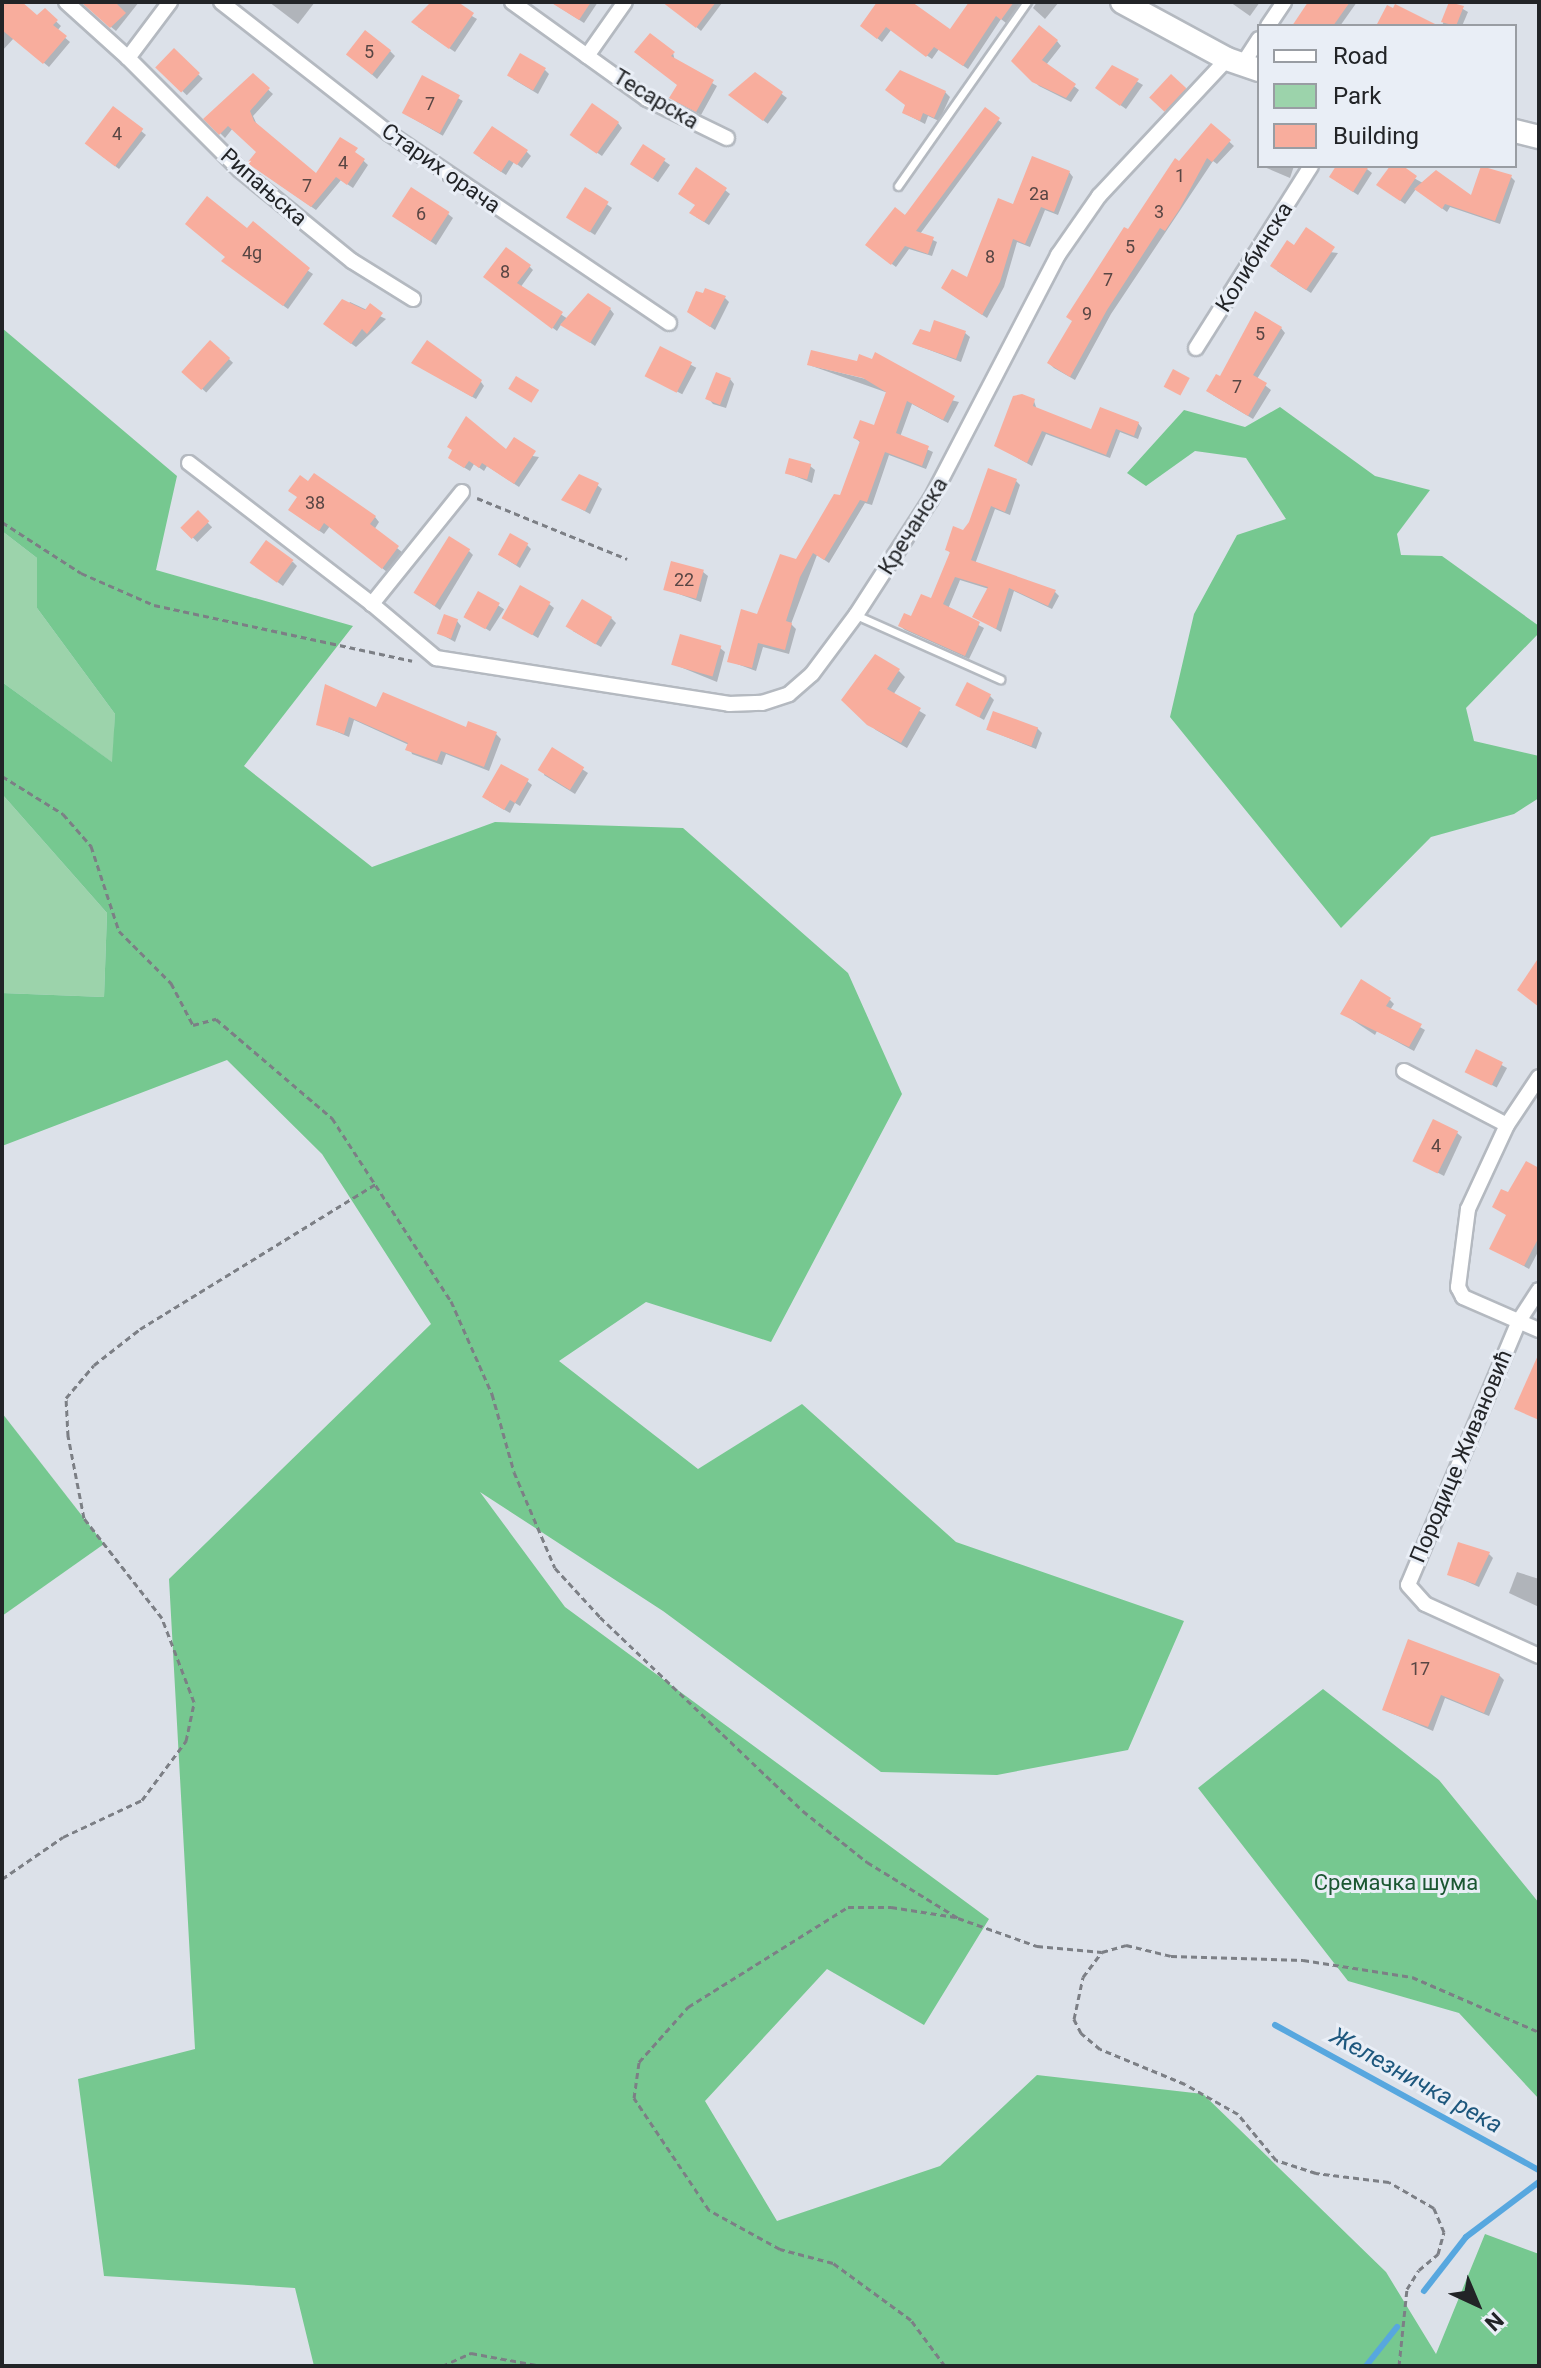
<!DOCTYPE html>
<meta charset="utf-8">
<style>
body{margin:0}
#map{position:relative;width:1541px;height:2368px;overflow:hidden;background:#dce1e9;font-family:Roboto,sans-serif}
div>[style]{position:absolute}
[style*='--x']{left:calc(var(--x)*1px);top:calc(var(--y)*1px);width:calc(var(--w)*1px);rotate:calc(var(--a)*1deg)}
.green>*{inset:0;background:#9cd3ab}
.forest>*{inset:0;background:#76c890}
.shadow>*{inset:0;background:#0003;transform-origin:0 0}
.stream>*{height:6px;margin:-3px;padding:0 3px;transform-origin:3px;border-radius:3px;background:#57a7df}
.building>*{inset:0;background:#f8ad9d;transform-origin:0 0}
.path>*{height:3px;margin-top:-1.5px;transform-origin:0;background:repeating-linear-gradient(90deg,#7c7f85 0 6px,transparent 0 10px)}
.roads{filter:drop-shadow(2px 0 #b4b9c0) drop-shadow(-2px 0 #b4b9c0) drop-shadow(0 2px #b4b9c0) drop-shadow(0 -2px #b4b9c0)}
.service>*{height:7px;margin:-3.5px;padding:0 3.5px;transform-origin:3.5px;border-radius:3.5px;background:#fff}
.minor>*{height:14px;margin:-7px;padding:0 7px;transform-origin:7px;border-radius:7px;background:#fff}
.secondary>*{height:22px;margin:-11px;padding:0 11px;transform-origin:11px;border-radius:11px;background:#fff}
span{translate:-50% -50%;white-space:nowrap;text-align:center;line-height:1.15;-webkit-text-stroke:6px #e9eef6;paint-order:stroke}
.number-label{font-size:18px;color:#584644}
.number-label span{-webkit-text-stroke-width:0}
.street-label{font-size:22px;color:#222427}
.park-label{font-size:22px;color:#1b5732}
.water-label{font-size:24px;color:#1d577d;font-style:italic}
.frame{position:absolute;inset:0;border:4px solid #222427;pointer-events:none}
.legend{position:absolute;left:1257px;top:24px;width:260px;height:144px;box-sizing:border-box;background:#e9eef6;border:2px solid #999da3;margin:0;padding:10px 14px;list-style:none;font-size:24px;color:#222427}
.legend li{display:flex;align-items:center;gap:16px;height:40px}
.legend b{width:40px;border:2px solid #999da3}
.north{position:absolute;left:1437px;top:2264px;width:80px;height:80px;-webkit-text-stroke:6px #e9eef6;paint-order:stroke;rotate:136deg;font-size:22px;font-weight:700;line-height:32px;text-align:center;color:#222427}
.north::after{content:'';display:block;margin:auto;width:28px;height:36px;background:#222427;clip-path:polygon(50% 0,100% 100%,50% 72%,0 100%)}
</style>
<div id="map">
<div class="green">
<div style="clip-path:polygon(2px 531px,37px 558px,37px 608px,115px 714px,113px 763px,2px 682px)"></div>
<div style="clip-path:polygon(2px 794px,107px 913px,104px 997px,2px 993px)"></div>
</div>
<div class="forest">
<div style="clip-path:polygon(2px 328px,177px 476px,156px 570px,353px 626px,244px 766px,372px 867px,495px 822px,683px 828px,848px 973px,902px 1094px,771px 1342px,646px 1302px,559px 1361px,698px 1469px,802px 1404px,956px 1542px,1184px 1621px,1128px 1750px,997px 1775px,881px 1772px,663px 1611px,480px 1492px,565px 1607px,989px 1919px,924px 2025px,827px 1969px,705px 2101px,777px 2221px,940px 2166px,1037px 2075px,1203px 2094px,1386px 2272px,1436px 2354px,1485px 2234px,1539px 2254px,1539px 2366px,314px 2366px,295px 2288px,104px 2276px,78px 2079px,195px 2049px,169px 1579px,431px 1324px,322px 1154px,227px 1060px,2px 1146px,2px 993px,104px 997px,107px 913px,2px 794px,2px 682px,112px 762px,115px 714px,37px 608px,37px 558px,2px 531px)"></div>
<div style="clip-path:polygon(1280px 407px,1375px 476px,1430px 490px,1397px 534px,1401px 555px,1442px 556px,1539px 626px,1539px 633px,1466px 708px,1474px 741px,1539px 756px,1539px 798px,1514px 814px,1431px 837px,1341px 928px,1170px 717px,1194px 614px,1237px 535px,1286px 519px,1246px 458px,1195px 451px,1146px 486px,1127px 473px,1184px 410px,1245px 427px)"></div>
<div style="clip-path:polygon(2px 1413px,104px 1544px,2px 1616px)"></div>
<div style="clip-path:polygon(1323px 1689px,1439px 1780px,1539px 1903px,1539px 2099px,1459px 2013px,1348px 1981px,1198px 1788px)"></div>
</div>
<div class="shadow">
<div style="clip-path:polygon(2px 2px,19px 2px,37px 18px,45px 11px,61px 26px,57px 31px,70px 42px,49px 67px,14px 38px,2px 51px)"></div>
<div style="clip-path:polygon(81px 2px,139px 2px,116px 31px)"></div>
<div style="clip-path:polygon(269px 2px,315px 2px,298px 24px)"></div>
<div style="clip-path:polygon(432px 2px,448px 2px,477px 19px,455px 52px,418px 27px)"></div>
<div style="clip-path:polygon(551px 2px,598px 2px,584px 23px)"></div>
<div style="clip-path:polygon(668px 2px,722px 2px,722px 3px,701px 31px)"></div>
<div style="clip-path:polygon(880px 2px,909px 2px,950px 32px,971px 2px,1021px 2px,1006px 23px,1001px 19px,968px 69px,939px 49px,932px 59px,891px 30px,882px 42px,867px 30px)"></div>
<div style="clip-path:polygon(1037px 2px,1059px 2px,1045px 19px,1033px 8px)"></div>
<div style="clip-path:polygon(1230px 2px,1260px 2px,1250px 16px)"></div>
<div style="clip-path:polygon(1310px 2px,1357px 2px,1340px 26px,1294px 26px)"></div>
<div style="clip-path:polygon(1451px 2px,1468px 12px,1462px 26px,1442px 26px)"></div>
<div style="clip-path:polygon(1057px 41px,1061px 46px,1046px 65px,1079px 90px,1071px 102px,1039px 86px,1014px 61px)"></div>
<div style="left:174px;top:51px;width:40px;height:23px;rotate:44deg"></div>
<div style="clip-path:polygon(390px 51px,395px 56px,377px 79px,349px 54px)"></div>
<div style="clip-path:polygon(673px 53px,675px 61px,717px 86px,701px 115px,676px 102px,672px 97px,679px 85px,641px 57px)"></div>
<div style="clip-path:polygon(1112px 67px,1143px 85px,1126px 109px,1102px 92px)"></div>
<div style="clip-path:polygon(545px 70px,549px 74px,538px 94px,513px 79px)"></div>
<div style="left:755px;top:74px;width:40px;height:32px;rotate:37deg"></div>
<div style="clip-path:polygon(253px 76px,273px 94px,253px 116px,258px 127px,316px 176px,341px 140px,368px 165px,353px 188px,341px 180px,316px 210px,254px 167px,258px 152px,233px 128px,225px 138px,206px 119px)"></div>
<div style="left:1171px;top:76px;width:25px;height:28px;rotate:43deg"></div>
<div style="left:423px;top:78px;width:46px;height:40px;rotate:30deg"></div>
<div style="clip-path:polygon(945px 92px,950px 97px,939px 121px,928px 116px,925px 124px,904px 113px)"></div>
<div style="clip-path:polygon(998px 120px,1002px 123px,920px 234px,937px 242px,932px 256px,909px 249px,896px 267px,872px 249px)"></div>
<div style="clip-path:polygon(618px 123px,622px 128px,602px 156px,577px 139px)"></div>
<div style="clip-path:polygon(1212px 126px,1234px 146px,1217px 164px,1213px 161px,1111px 314px,1075px 380px,1054px 368px,1049px 363px,1129px 232px)"></div>
<div style="clip-path:polygon(141px 131px,146px 135px,119px 169px,93px 149px)"></div>
<div style="left:643px;top:146px;width:33px;height:21px;rotate:35deg"></div>
<div style="clip-path:polygon(526px 151px,531px 156px,522px 168px,514px 162px,506px 175px,480px 158px)"></div>
<div style="clip-path:polygon(1262px 166px,1294px 166px,1290px 178px)"></div>
<div style="clip-path:polygon(1338px 166px,1363px 166px,1372px 173px,1358px 195px,1336px 181px)"></div>
<div style="clip-path:polygon(1392px 166px,1421px 182px,1472px 198px,1511px 177px,1515px 181px,1500px 224px,1450px 207px,1447px 212px,1416px 189px,1405px 204px,1384px 189px)"></div>
<div style="clip-path:polygon(1069px 172px,1073px 177px,1058px 215px,1045px 210px,1030px 247px,1017px 242px,1004px 287px,987px 318px,948px 292px,968px 280px,1014px 206px)"></div>
<div style="clip-path:polygon(586px 189px,612px 208px,595px 235px,573px 221px)"></div>
<div style="clip-path:polygon(725px 190px,730px 194px,709px 225px,696px 217px)"></div>
<div style="clip-path:polygon(448px 214px,453px 218px,436px 245px,399px 220px)"></div>
<div style="clip-path:polygon(247px 231px,313px 274px,288px 309px,228px 265px)"></div>
<div style="clip-path:polygon(1295px 248px,1338px 253px,1311px 293px,1277px 271px)"></div>
<div style="clip-path:polygon(529px 266px,533px 270px,520px 288px,568px 319px,610px 309px,614px 314px,595px 346px,562px 323px,557px 331px,490px 281px)"></div>
<div style="clip-path:polygon(725px 298px,729px 302px,715px 330px,689px 312px)"></div>
<div style="clip-path:polygon(350px 302px,386px 319px,356px 347px,331px 329px)"></div>
<div style="clip-path:polygon(1281px 328px,1285px 333px,1257px 379px,1271px 390px,1253px 419px,1213px 395px,1220px 379px)"></div>
<div style="clip-path:polygon(965px 333px,970px 337px,961px 362px,914px 344px)"></div>
<div style="left:210px;top:342px;width:31px;height:40px;rotate:42deg"></div>
<div style="left:661px;top:349px;width:40px;height:30px;rotate:28deg"></div>
<div style="clip-path:polygon(413px 363px,481px 382px,484px 386px,476px 399px)"></div>
<div style="clip-path:polygon(809px 365px,959px 402px,948px 423px,912px 404px,900px 437px,933px 452px,926px 469px,889px 455px,872px 505px,865px 503px,829px 563px,817px 555px,791px 624px,796px 629px,789px 654px,763px 647px,756px 671px,729px 661px,842px 498px,861px 443px,855px 438px,876px 428px,888px 393px)"></div>
<div style="clip-path:polygon(730px 379px,734px 384px,726px 408px,713px 404px,709px 399px)"></div>
<div style="clip-path:polygon(1034px 401px,1037px 410px,1093px 432px,1138px 423px,1142px 428px,1138px 439px,1120px 432px,1110px 458px,1046px 434px,1032px 466px,995px 445px)"></div>
<div style="clip-path:polygon(506px 452px,539px 457px,519px 487px,487px 466px,484px 471px,474px 464px,470px 471px,455px 462px)"></div>
<div style="clip-path:polygon(810px 466px,815px 470px,812px 483px,787px 473px)"></div>
<div style="clip-path:polygon(1016px 481px,1020px 485px,1010px 515px,995px 509px,975px 564px,1055px 592px,1059px 596px,1052px 609px,1014px 591px,1001px 632px,974px 616px,989px 589px,960px 580px,948px 609px,984px 628px,969px 659px,905px 630px,900px 626px,932px 601px,951px 554px,947px 549px)"></div>
<div style="clip-path:polygon(597px 485px,602px 489px,590px 514px,563px 499px)"></div>
<div style="left:198px;top:513px;width:20px;height:21px;rotate:45deg"></div>
<div style="clip-path:polygon(295px 514px,375px 517px,379px 522px,374px 530px,402px 552px,387px 572px,330px 526px,324px 534px)"></div>
<div style="clip-path:polygon(527px 545px,531px 549px,520px 568px,500px 555px)"></div>
<div style="clip-path:polygon(469px 551px,473px 555px,440px 610px,416px 593px)"></div>
<div style="clip-path:polygon(293px 562px,297px 566px,283px 586px,257px 567px)"></div>
<div style="clip-path:polygon(703px 572px,708px 576px,701px 602px,665px 589px)"></div>
<div style="left:479px;top:593px;width:30px;height:26px;rotate:33deg"></div>
<div style="clip-path:polygon(549px 604px,554px 608px,538px 638px,504px 618px)"></div>
<div style="clip-path:polygon(611px 618px,616px 623px,601px 647px,573px 631px)"></div>
<div style="clip-path:polygon(457px 621px,461px 626px,455px 642px,439px 633px)"></div>
<div style="clip-path:polygon(720px 648px,725px 652px,717px 682px,673px 664px)"></div>
<div style="clip-path:polygon(899px 671px,905px 677px,893px 695px,926px 715px,907px 748px,876px 730px,843px 700px)"></div>
<div style="clip-path:polygon(989px 695px,994px 700px,984px 720px,958px 705px)"></div>
<div style="clip-path:polygon(378px 710px,467px 730px,469px 724px,496px 734px,501px 739px,489px 771px,446px 754px,442px 765px,412px 754px,409px 745px,354px 720px,349px 737px,318px 724px)"></div>
<div style="clip-path:polygon(1037px 728px,1042px 733px,1036px 749px,989px 730px)"></div>
<div style="clip-path:polygon(553px 750px,588px 773px,575px 794px,544px 775px)"></div>
<div style="clip-path:polygon(527px 781px,532px 785px,520px 806px,515px 803px,510px 813px,489px 801px)"></div>
<div style="clip-path:polygon(1390px 1000px,1394px 1004px,1390px 1010px,1425px 1030px,1414px 1051px,1377px 1031px,1375px 1035px,1342px 1013px)"></div>
<div style="left:1477px;top:1052px;width:34px;height:22px;rotate:28deg"></div>
<div style="clip-path:polygon(1457px 1133px,1462px 1137px,1444px 1176px,1416px 1161px)"></div>
<div style="clip-path:polygon(1539px 1170px,1539px 1250px,1529px 1269px,1492px 1248px,1508px 1216px,1494px 1206px)"></div>
<div style="clip-path:polygon(1489px 1554px,1493px 1558px,1479px 1587px,1450px 1574px)"></div>
<div style="clip-path:polygon(1517px 1572px,1539px 1579px,1539px 1607px,1509px 1593px)"></div>
<div style="clip-path:polygon(1499px 1675px,1504px 1680px,1489px 1716px,1445px 1698px,1433px 1731px,1384px 1710px)"></div>
</div>
<div class="stream">
<div style="--x:1275;--y:2025;--w:301;--a:28.8"></div>
<div style="--x:1424;--y:2291;--w:68;--a:-52.1"></div>
<div style="--x:1466;--y:2237;--w:91;--a:-37"></div>
<div style="--x:1366;--y:2366;--w:50;--a:-51.5"></div>
</div>
<div class="building">
<div style="clip-path:polygon(2px 2px,22px 2px,37px 15px,45px 8px,58px 20px,53px 25px,67px 36px,43px 64px,2px 30px)"></div>
<div style="clip-path:polygon(81px 2px,115px 2px,126px 13px,110px 28px)"></div>
<div style="clip-path:polygon(431px 2px,458px 2px,474px 13px,449px 49px,411px 22px)"></div>
<div style="clip-path:polygon(550px 2px,591px 2px,579px 20px)"></div>
<div style="clip-path:polygon(662px 2px,716px 2px,696px 28px)"></div>
<div style="clip-path:polygon(877px 2px,912px 2px,950px 29px,969px 2px,1014px 2px,1001px 20px,996px 16px,963px 66px,934px 47px,926px 57px,886px 27px,877px 39px,860px 26px)"></div>
<div style="clip-path:polygon(1308px 2px,1350px 2px,1333px 26px,1292px 26px)"></div>
<div style="clip-path:polygon(1449px 2px,1464px 6px,1456px 26px,1441px 22px)"></div>
<div style="clip-path:polygon(1395px 4px,1439px 26px,1376px 26px,1387px 5px,1393px 8px)"></div>
<div style="clip-path:polygon(1039px 25px,1058px 40px,1042px 60px,1076px 84px,1066px 98px,1032px 82px,1011px 61px)"></div>
<div style="left:365px;top:30px;width:33px;height:31px;rotate:38deg"></div>
<div style="clip-path:polygon(650px 33px,675px 52px,671px 56px,714px 80px,696px 112px,669px 98px,677px 85px,634px 52px)"></div>
<div style="left:174px;top:48px;width:36px;height:27px;rotate:44deg"></div>
<div style="left:520px;top:53px;width:30px;height:26px;rotate:30deg"></div>
<div style="clip-path:polygon(1112px 65px,1139px 79px,1120px 106px,1095px 88px)"></div>
<div style="clip-path:polygon(900px 70px,946px 91px,934px 118px,923px 113px,920px 121px,902px 113px,905px 105px,885px 90px)"></div>
<div style="clip-path:polygon(755px 72px,783px 92px,763px 121px,728px 95px)"></div>
<div style="clip-path:polygon(253px 73px,270px 88px,250px 111px,254px 121px,316px 173px,340px 137px,358px 148px,355px 152px,365px 159px,347px 185px,336px 177px,311px 207px,247px 163px,256px 152px,228px 126px,219px 135px,203px 119px)"></div>
<div style="left:1171px;top:74px;width:21px;height:32px;rotate:43deg"></div>
<div style="left:422px;top:75px;width:43px;height:43px;rotate:28deg"></div>
<div style="left:592px;top:103px;width:33px;height:39px;rotate:35deg"></div>
<div style="left:113px;top:106px;width:38px;height:47px;rotate:37deg"></div>
<div style="clip-path:polygon(985px 107px,1000px 118px,916px 231px,934px 237px,928px 254px,905px 246px,891px 265px,865px 245px,895px 207px,905px 215px)"></div>
<div style="clip-path:polygon(1211px 123px,1231px 140px,1212px 162px,1207px 158px,1179px 210px,1165px 231px,1160px 228px,1107px 310px,1070px 377px,1047px 363px,1072px 321px,1066px 317px,1124px 227px,1128px 229px,1175px 158px,1179px 161px)"></div>
<div style="clip-path:polygon(492px 126px,528px 150px,517px 165px,509px 160px,501px 172px,473px 153px)"></div>
<div style="left:643px;top:144px;width:27px;height:24px;rotate:33deg"></div>
<div style="clip-path:polygon(1032px 156px,1070px 171px,1054px 212px,1041px 207px,1025px 244px,1013px 239px,1000px 282px,982px 315px,941px 288px,952px 269px,967px 277px,998px 198px,1013px 204px)"></div>
<div style="clip-path:polygon(1336px 166px,1369px 166px,1353px 192px,1329px 177px)"></div>
<div style="clip-path:polygon(1390px 166px,1403px 166px,1417px 176px,1400px 201px,1376px 185px)"></div>
<div style="clip-path:polygon(1481px 166px,1512px 175px,1495px 221px,1445px 204px,1442px 209px,1414px 189px,1436px 170px,1471px 195px)"></div>
<div style="clip-path:polygon(696px 167px,727px 188px,704px 222px,689px 213px,695px 205px,678px 194px)"></div>
<div style="left:411px;top:187px;width:46px;height:35px;rotate:33deg"></div>
<div style="left:585px;top:187px;width:28px;height:36px;rotate:32deg"></div>
<div style="clip-path:polygon(207px 196px,247px 228px,253px 221px,310px 268px,283px 306px,221px 261px,225px 257px,185px 224px)"></div>
<div style="clip-path:polygon(1306px 227px,1335px 247px,1306px 290px,1270px 266px,1287px 240px,1294px 245px)"></div>
<div style="clip-path:polygon(506px 247px,531px 265px,517px 283px,563px 312px,552px 329px,483px 277px)"></div>
<div style="clip-path:polygon(705px 288px,726px 296px,710px 327px,687px 312px,696px 291px,703px 293px)"></div>
<div style="clip-path:polygon(588px 293px,611px 308px,590px 343px,560px 325px)"></div>
<div style="clip-path:polygon(342px 299px,365px 310px,370px 303px,383px 313px,367px 334px,362px 329px,351px 344px,323px 324px)"></div>
<div style="clip-path:polygon(1255px 311px,1282px 327px,1253px 375px,1267px 383px,1248px 416px,1206px 391px,1216px 374px,1220px 376px)"></div>
<div style="clip-path:polygon(934px 320px,966px 331px,956px 359px,912px 344px,920px 329px,930px 332px)"></div>
<div style="left:210px;top:340px;width:27px;height:43px;rotate:42deg"></div>
<div style="clip-path:polygon(427px 340px,482px 380px,472px 397px,411px 363px)"></div>
<div style="left:660px;top:346px;width:36px;height:34px;rotate:27deg"></div>
<div style="clip-path:polygon(811px 350px,857px 361px,859px 354px,872px 359px,875px 352px,955px 396px,943px 420px,907px 401px,896px 433px,929px 446px,922px 466px,885px 452px,867px 502px,860px 500px,824px 560px,813px 553px,800px 577px,786px 621px,792px 623px,785px 650px,758px 643px,752px 668px,727px 662px,741px 609px,757px 614px,780px 554px,796px 559px,834px 494px,840px 495px,860px 441px,853px 438px,860px 420px,874px 425px,886px 392px,863px 378px,807px 365px)"></div>
<div style="left:1173px;top:369px;width:19px;height:20px;rotate:28deg"></div>
<div style="left:716px;top:372px;width:16px;height:29px;rotate:22deg"></div>
<div style="left:516px;top:376px;width:27px;height:15px;rotate:31deg"></div>
<div style="clip-path:polygon(1022px 394px,1035px 399px,1033px 406px,1091px 429px,1100px 407px,1139px 422px,1134px 436px,1116px 429px,1106px 455px,1042px 431px,1027px 463px,994px 446px,1013px 396px)"></div>
<div style="clip-path:polygon(466px 416px,506px 449px,514px 437px,536px 451px,514px 484px,482px 463px,479px 468px,469px 461px,464px 468px,448px 458px,452px 450px,447px 447px)"></div>
<div style="left:789px;top:458px;width:23px;height:16px;rotate:15deg"></div>
<div style="clip-path:polygon(988px 468px,1017px 479px,1005px 512px,991px 506px,971px 560px,1056px 590px,1048px 606px,1009px 588px,996px 629px,972px 617px,988px 587px,955px 577px,943px 604px,980px 622px,965px 656px,898px 626px,904px 613px,911px 616px,921px 594px,931px 598px,950px 552px,945px 550px,953px 526px,963px 530px,969px 522px)"></div>
<div style="clip-path:polygon(314px 473px,376px 516px,370px 524px,399px 546px,382px 569px,324px 523px,319px 531px,288px 510px,297px 497px,288px 491px,300px 475px,308px 481px)"></div>
<div style="clip-path:polygon(579px 474px,599px 483px,585px 511px,561px 500px)"></div>
<div style="left:198px;top:510px;width:16px;height:25px;rotate:45deg"></div>
<div style="left:510px;top:533px;width:21px;height:25px;rotate:29deg"></div>
<div style="left:449px;top:536px;width:25px;height:67px;rotate:32deg"></div>
<div style="left:266px;top:540px;width:34px;height:28px;rotate:36deg"></div>
<div style="left:671px;top:561px;width:34px;height:30px;rotate:15deg"></div>
<div style="left:520px;top:585px;width:35px;height:38px;rotate:29deg"></div>
<div style="left:478px;top:591px;width:25px;height:30px;rotate:29deg"></div>
<div style="left:582px;top:599px;width:35px;height:32px;rotate:31deg"></div>
<div style="left:444px;top:614px;width:15px;height:21px;rotate:20deg"></div>
<div style="left:680px;top:634px;width:43px;height:32px;rotate:16deg"></div>
<div style="clip-path:polygon(875px 654px,900px 669px,887px 689px,921px 708px,901px 743px,867px 725px,841px 700px)"></div>
<div style="left:967px;top:682px;width:27px;height:26px;rotate:27deg"></div>
<div style="clip-path:polygon(325px 684px,376px 707px,383px 692px,466px 727px,468px 721px,497px 732px,484px 767px,441px 751px,437px 761px,405px 750px,408px 743px,349px 717px,344px 734px,316px 725px)"></div>
<div style="left:993px;top:711px;width:48px;height:20px;rotate:20deg"></div>
<div style="left:552px;top:747px;width:38px;height:27px;rotate:32deg"></div>
<div style="clip-path:polygon(501px 764px,529px 779px,515px 803px,510px 800px,504px 810px,482px 797px)"></div>
<div style="clip-path:polygon(1539px 957px,1539px 1007px,1517px 990px)"></div>
<div style="clip-path:polygon(1361px 979px,1391px 998px,1386px 1006px,1422px 1024px,1409px 1047px,1340px 1014px)"></div>
<div style="left:1476px;top:1049px;width:30px;height:26px;rotate:26deg"></div>
<div style="left:1433px;top:1119px;width:28px;height:47px;rotate:26deg"></div>
<div style="clip-path:polygon(1526px 1161px,1539px 1168px,1539px 1237px,1524px 1266px,1489px 1249px,1506px 1215px,1492px 1207px,1501px 1189px,1508px 1192px)"></div>
<div style="clip-path:polygon(1539px 1353px,1539px 1420px,1514px 1409px)"></div>
<div style="clip-path:polygon(1458px 1542px,1490px 1552px,1475px 1584px,1447px 1575px)"></div>
<div style="clip-path:polygon(1408px 1639px,1500px 1674px,1484px 1713px,1441px 1695px,1428px 1727px,1382px 1710px)"></div>
</div>
<div class="path">
<div style="--x:477;--y:498;--w:162;--a:22.1"></div>
<div style="--x:2;--y:522;--w:94;--a:32.8"></div>
<div style="--x:81;--y:573;--w:80;--a:23.7"></div>
<div style="--x:154;--y:605;--w:264;--a:12.2"></div>
<div style="--x:2;--y:776;--w:72;--a:31.9"></div>
<div style="--x:63;--y:814;--w:43;--a:48.8"></div>
<div style="--x:91;--y:846;--w:89;--a:71.8"></div>
<div style="--x:119;--y:931;--w:74;--a:45"></div>
<div style="--x:171;--y:983;--w:47;--a:62.4"></div>
<div style="--x:193;--y:1025;--w:24;--a:-15"></div>
<div style="--x:216;--y:1019;--w:153;--a:40.5"></div>
<div style="--x:332;--y:1118;--w:218;--a:57"></div>
<div style="--x:451;--y:1301;--w:102;--a:66.2"></div>
<div style="--x:492;--y:1394;--w:81;--a:74.2"></div>
<div style="--x:514;--y:1472;--w:104;--a:66.9"></div>
<div style="--x:555;--y:1568;--w:67;--a:47.4"></div>
<div style="--x:600;--y:1617;--w:281;--a:43.7"></div>
<div style="--x:803;--y:1811;--w:82;--a:38.6"></div>
<div style="--x:867;--y:1862;--w:107;--a:31.6"></div>
<div style="--x:958;--y:1918;--w:84;--a:19.5"></div>
<div style="--x:1037;--y:1946;--w:65;--a:5.3"></div>
<div style="--x:2;--y:1879;--w:74;--a:-34.5"></div>
<div style="--x:63;--y:1837;--w:87;--a:-25.1"></div>
<div style="--x:142;--y:1800;--w:74;--a:-53.3"></div>
<div style="--x:186;--y:1741;--w:40;--a:-78"></div>
<div style="--x:194;--y:1702;--w:90;--a:-110.9"></div>
<div style="--x:162;--y:1618;--w:127;--a:-128"></div>
<div style="--x:84;--y:1518;--w:84;--a:-101"></div>
<div style="--x:68;--y:1436;--w:38;--a:-93"></div>
<div style="--x:66;--y:1398;--w:43;--a:-49.7"></div>
<div style="--x:94;--y:1365;--w:58;--a:-38"></div>
<div style="--x:140;--y:1329;--w:278;--a:-31.6"></div>
<div style="--x:442;--y:2366;--w:32;--a:-24"></div>
<div style="--x:471;--y:2353;--w:72;--a:10.4"></div>
<div style="--x:945;--y:2366;--w:57;--a:-126.5"></div>
<div style="--x:911;--y:2320;--w:97;--a:-143.8"></div>
<div style="--x:833;--y:2263;--w:55;--a:-165.2"></div>
<div style="--x:780;--y:2249;--w:81;--a:-151.2"></div>
<div style="--x:709;--y:2210;--w:135;--a:-123.8"></div>
<div style="--x:634;--y:2098;--w:36;--a:-82"></div>
<div style="--x:639;--y:2062;--w:74;--a:-48.3"></div>
<div style="--x:688;--y:2007;--w:189;--a:-32"></div>
<div style="--x:848;--y:1907;--w:43;--a:0"></div>
<div style="--x:891;--y:1907;--w:65;--a:8.9"></div>
<div style="--x:1399;--y:2366;--w:77;--a:-84.1"></div>
<div style="--x:1407;--y:2289;--w:22;--a:-58"></div>
<div style="--x:1419;--y:2270;--w:25;--a:-40"></div>
<div style="--x:1438;--y:2254;--w:23;--a:-75"></div>
<div style="--x:1444;--y:2232;--w:26;--a:-113"></div>
<div style="--x:1434;--y:2208;--w:52;--a:-150"></div>
<div style="--x:1389;--y:2182;--w:74;--a:-173"></div>
<div style="--x:1316;--y:2173;--w:42;--a:-162"></div>
<div style="--x:1276;--y:2160;--w:60;--a:-129.6"></div>
<div style="--x:1238;--y:2114;--w:61;--a:-150.5"></div>
<div style="--x:1185;--y:2084;--w:92;--a:-157.6"></div>
<div style="--x:1100;--y:2049;--w:25;--a:-140"></div>
<div style="--x:1081;--y:2033;--w:16;--a:-117"></div>
<div style="--x:1074;--y:2019;--w:43;--a:-77.9"></div>
<div style="--x:1083;--y:1977;--w:31;--a:-53"></div>
<div style="--x:1102;--y:1952;--w:25;--a:-16"></div>
<div style="--x:1126;--y:1945;--w:46;--a:13.7"></div>
<div style="--x:1171;--y:1956;--w:132;--a:1.7"></div>
<div style="--x:1303;--y:1960;--w:110;--a:8.9"></div>
<div style="--x:1412;--y:1977;--w:138;--a:23.4"></div>
</div>
<div class="roads">
<div class="service">
<div style="--x:898;--y:186;--w:225;--a:-55"></div>
<div style="--x:856;--y:615;--w:158;--a:24"></div>
</div>
<div class="minor">
<div style="--x:66;--y:2;--w:84;--a:42.1"></div>
<div style="--x:128;--y:58;--w:70;--a:-53.1"></div>
<div style="--x:221;--y:2;--w:214;--a:38"></div>
<div style="--x:390;--y:134;--w:337;--a:34.1"></div>
<div style="--x:512;--y:2;--w:166;--a:35.7"></div>
<div style="--x:647;--y:99;--w:89;--a:26"></div>
<div style="--x:1268;--y:26;--w:29;--a:-56"></div>
<div style="--x:587;--y:56;--w:66;--a:-54.9"></div>
<div style="--x:128;--y:58;--w:158;--a:45"></div>
<div style="--x:240;--y:170;--w:144;--a:39.1"></div>
<div style="--x:352;--y:261;--w:72;--a:31.9"></div>
<div style="--x:1242;--y:65;--w:31;--a:-57"></div>
<div style="--x:1196;--y:348;--w:215;--a:-57.7"></div>
<div style="--x:189;--y:463;--w:231;--a:37.6"></div>
<div style="--x:462;--y:492;--w:144;--a:128.8"></div>
<div style="--x:372;--y:604;--w:84;--a:40.2"></div>
<div style="--x:436;--y:658;--w:297;--a:8.9"></div>
<div style="--x:729;--y:704;--w:33;--a:-2"></div>
<div style="--x:762;--y:703;--w:28;--a:-18"></div>
<div style="--x:789;--y:694;--w:30;--a:-41"></div>
<div style="--x:812;--y:674;--w:74;--a:-53.3"></div>
<div style="--x:856;--y:615;--w:138;--a:-57.1"></div>
<div style="--x:931;--y:499;--w:275;--a:-62.5"></div>
<div style="--x:1058;--y:255;--w:72;--a:-55.2"></div>
<div style="--x:1099;--y:196;--w:187;--a:-46.9"></div>
<div style="--x:1404;--y:1071;--w:116;--a:27.7"></div>
<div style="--x:1539;--y:1077;--w:58;--a:123.7"></div>
<div style="--x:1507;--y:1125;--w:93;--a:114.9"></div>
<div style="--x:1468;--y:1209;--w:79;--a:97.3"></div>
<div style="--x:1458;--y:1287;--w:11;--a:63"></div>
<div style="--x:1463;--y:1297;--w:83;--a:23.5"></div>
<div style="--x:1539;--y:1290;--w:37;--a:123"></div>
<div style="--x:1519;--y:1321;--w:286;--a:112.8"></div>
<div style="--x:1408;--y:1585;--w:25;--a:48"></div>
<div style="--x:1425;--y:1604;--w:125;--a:24.5"></div>
</div>
<div class="secondary">
<div style="--x:1122;--y:2;--w:119;--a:28.5"></div>
<div style="--x:1227;--y:59;--w:34;--a:19"></div>
<div style="--x:1515;--y:131;--w:25;--a:14"></div>
</div>
</div>
<div class="number-label">
<span style="left:369px;top:52px">5</span>
<span style="left:430px;top:104px">7</span>
<span style="left:117px;top:134px">4</span>
<span style="left:343px;top:163px">4</span>
<span style="left:1180px;top:176px">1</span>
<span style="left:307px;top:186px">7</span>
<span style="left:1039px;top:194px">2a</span>
<span style="left:1159px;top:212px">3</span>
<span style="left:421px;top:214px">6</span>
<span style="left:1130px;top:247px">5</span>
<span style="left:252px;top:253px">4g</span>
<span style="left:990px;top:257px">8</span>
<span style="left:505px;top:272px">8</span>
<span style="left:1108px;top:280px">7</span>
<span style="left:1087px;top:314px">9</span>
<span style="left:1260px;top:334px">5</span>
<span style="left:1237px;top:387px">7</span>
<span style="left:315px;top:503px">38</span>
<span style="left:684px;top:580px">22</span>
<span style="left:1436px;top:1146px">4</span>
<span style="left:1420px;top:1669px">17</span>
</div>
<div class="street-label">
<span style="left:656px;top:99px;rotate:31deg">Тесарска</span>
<span style="left:441px;top:168px;rotate:35deg">Старих орача</span>
<span style="left:264px;top:187px;rotate:41deg">Рипањска</span>
<span style="left:1254px;top:257px;rotate:-58deg">Колибинска</span>
<span style="left:913px;top:526px;rotate:-58deg">Кречанска</span>
<span style="left:1461px;top:1456px;rotate:-67deg">Породице Живановић</span>
</div>
<div class="park-label">
<span style="left:1396px;top:1883px">Сремачка шума</span>
</div>
<div class="water-label">
<span style="left:1416px;top:2081px;rotate:29deg">Железничка река</span>
</div>
<div class="frame"></div>
<ul class="legend">
<li><b style="height:10px;background:#fff"></b>Road</li>
<li><b style="height:22px;background:#9cd3ab"></b>Park</li>
<li><b style="height:22px;background:#f8ad9d"></b>Building</li>
</ul>
<div class="north">N</div>
</div>
